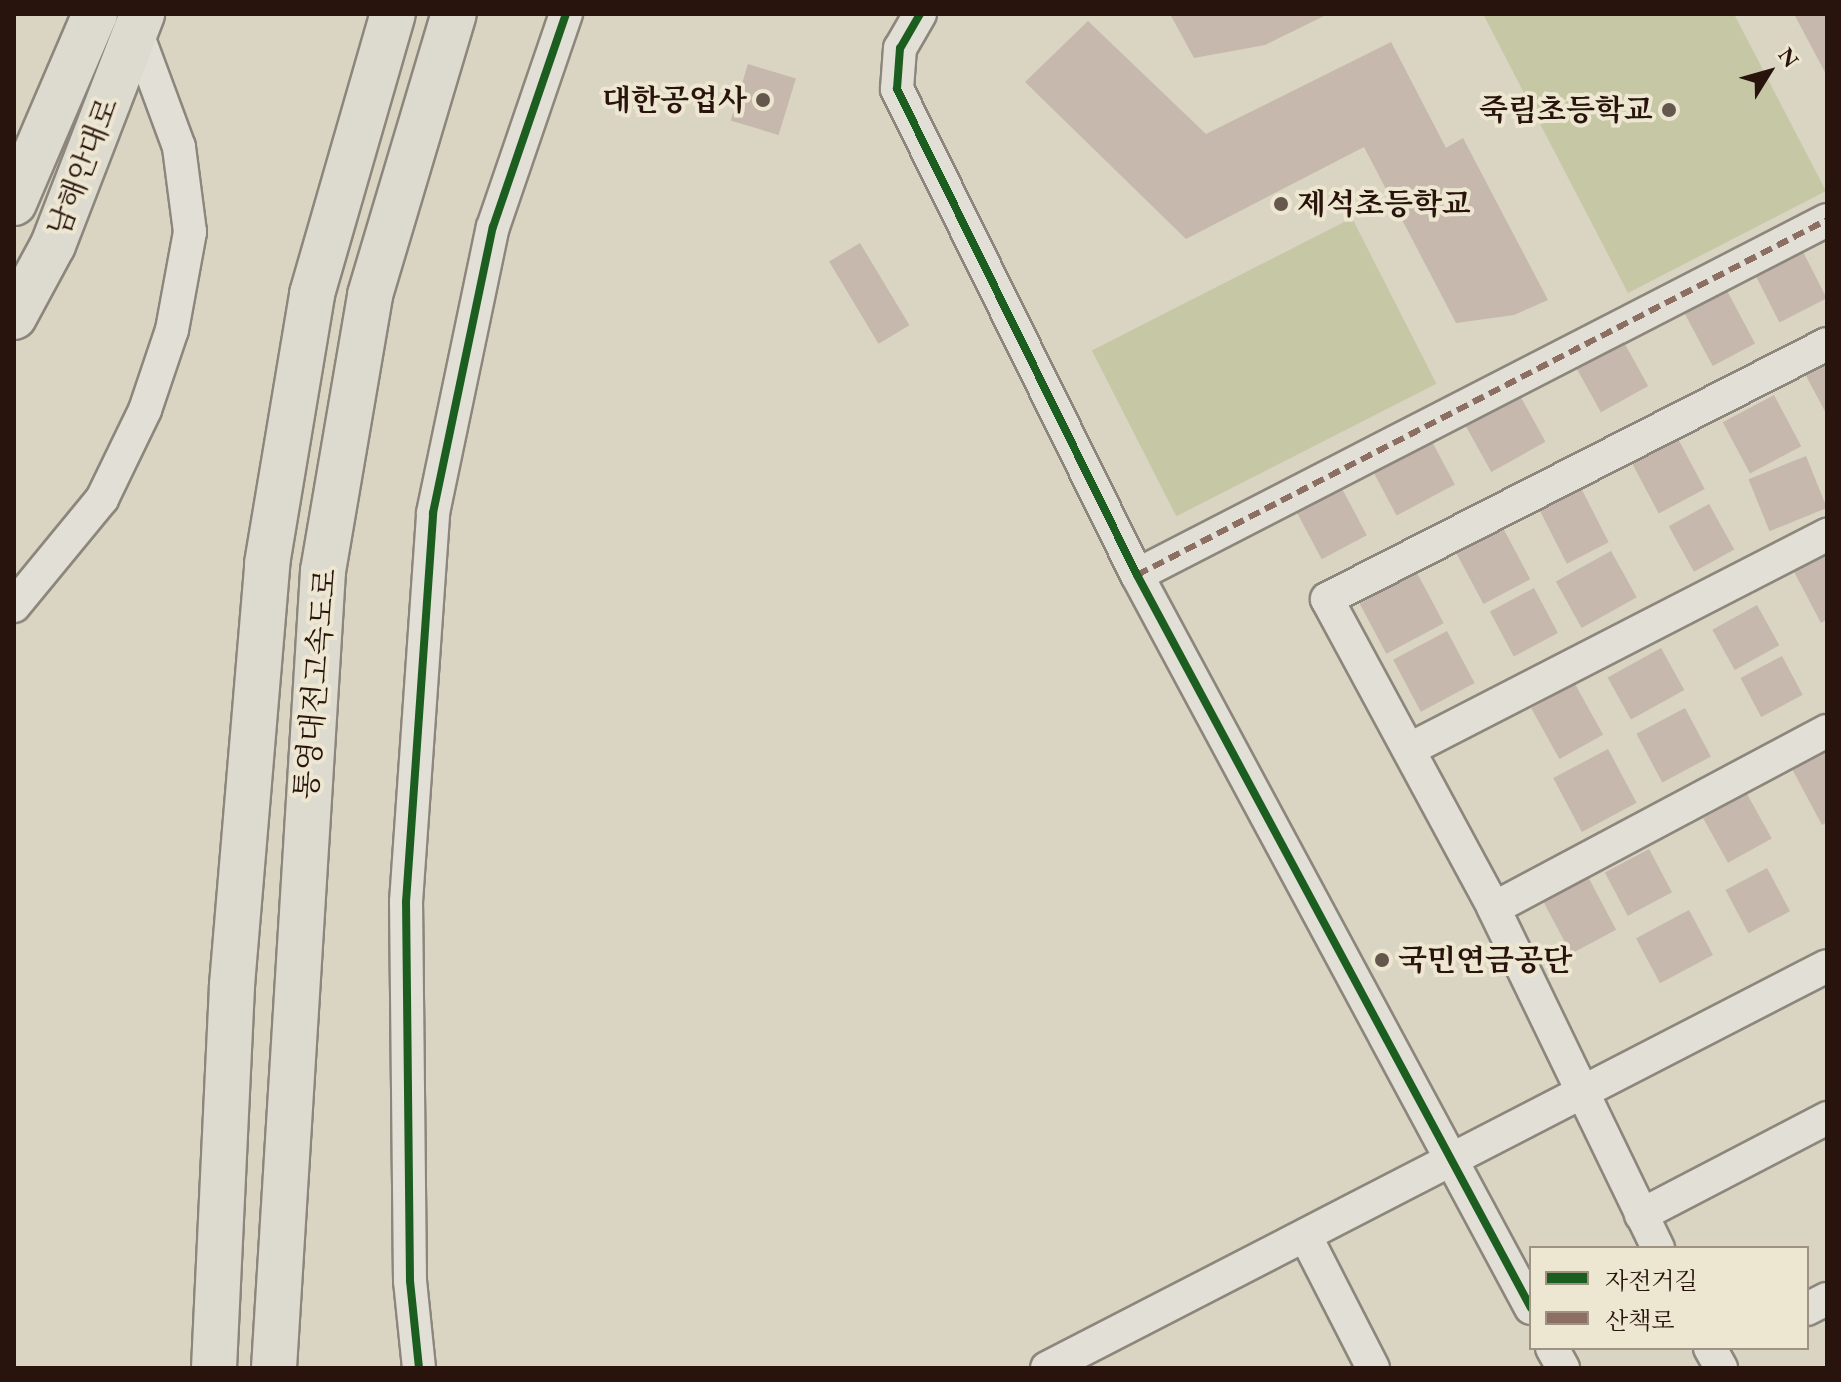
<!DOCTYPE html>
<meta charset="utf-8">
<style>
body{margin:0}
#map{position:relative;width:1841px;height:1382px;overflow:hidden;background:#dad4c2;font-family:"EB Garamond","Noto Serif KR",serif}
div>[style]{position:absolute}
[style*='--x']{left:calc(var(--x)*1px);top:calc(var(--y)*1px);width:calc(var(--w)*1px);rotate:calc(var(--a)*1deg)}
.green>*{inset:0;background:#c6c8a5;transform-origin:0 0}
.building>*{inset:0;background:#c6b8ac;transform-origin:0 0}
.roads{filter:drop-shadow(2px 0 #8c867c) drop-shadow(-2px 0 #8c867c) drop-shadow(0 2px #8c867c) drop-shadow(0 -2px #8c867c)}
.street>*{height:32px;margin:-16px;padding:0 16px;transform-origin:16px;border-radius:16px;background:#e2dfd6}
.primary>*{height:44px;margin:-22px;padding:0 22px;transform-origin:22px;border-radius:22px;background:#dddad0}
.highway>*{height:44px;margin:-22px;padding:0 22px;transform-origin:22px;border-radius:22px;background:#dddad0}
.quiet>*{height:6px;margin-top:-3px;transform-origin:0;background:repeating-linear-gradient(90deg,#8d6e63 0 12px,transparent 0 18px)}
.cycleway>*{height:8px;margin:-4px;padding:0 4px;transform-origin:4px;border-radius:4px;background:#1b5e20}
.dots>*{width:22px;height:22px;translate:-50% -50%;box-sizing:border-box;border:4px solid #ede6d1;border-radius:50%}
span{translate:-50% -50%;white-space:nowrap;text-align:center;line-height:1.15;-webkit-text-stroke:8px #ede6d1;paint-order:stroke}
.poi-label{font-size:30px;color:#28140d;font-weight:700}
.right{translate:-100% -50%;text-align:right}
.left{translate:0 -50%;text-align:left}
.street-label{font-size:30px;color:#28140d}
.frame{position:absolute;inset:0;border:16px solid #28140d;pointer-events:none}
.legend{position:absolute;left:1529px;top:1246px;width:280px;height:104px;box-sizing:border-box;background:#ede6d1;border:2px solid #9e9283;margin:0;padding:10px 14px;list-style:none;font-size:24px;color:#28140d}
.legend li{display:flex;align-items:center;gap:16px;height:40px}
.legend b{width:40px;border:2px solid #9e9283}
.north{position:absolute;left:1729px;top:32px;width:80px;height:80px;-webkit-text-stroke:6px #ede6d1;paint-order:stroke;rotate:53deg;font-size:22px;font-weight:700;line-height:32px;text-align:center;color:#28140d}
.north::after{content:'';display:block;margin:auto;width:28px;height:36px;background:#28140d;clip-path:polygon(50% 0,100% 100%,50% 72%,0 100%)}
</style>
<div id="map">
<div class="green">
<div style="clip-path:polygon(1483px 14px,1734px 14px,1826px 191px,1628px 293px)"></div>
<div style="left:1352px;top:218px;width:186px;height:292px;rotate:63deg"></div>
</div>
<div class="building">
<div style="clip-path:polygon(1170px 14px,1328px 14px,1265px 45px,1194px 58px)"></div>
<div style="clip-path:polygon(1794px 14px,1827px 14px,1827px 76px)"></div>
<div style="clip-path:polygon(1088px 21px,1206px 134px,1391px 42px,1446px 148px,1463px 138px,1548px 300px,1514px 315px,1456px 323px,1364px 147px,1186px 239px,1025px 82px)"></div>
<div style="left:748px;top:64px;width:50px;height:59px;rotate:17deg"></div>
<div style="left:860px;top:243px;width:96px;height:36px;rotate:59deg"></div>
<div style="left:1799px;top:244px;width:61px;height:53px;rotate:63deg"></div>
<div style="left:1725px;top:287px;width:64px;height:48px;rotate:62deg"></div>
<div style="left:1621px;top:337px;width:56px;height:54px;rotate:61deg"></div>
<div style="clip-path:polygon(1827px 362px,1827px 415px,1805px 374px)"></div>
<div style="left:1514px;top:385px;width:65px;height:62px;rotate:61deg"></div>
<div style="left:1774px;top:395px;width:58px;height:58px;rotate:62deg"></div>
<div style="left:1429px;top:436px;width:55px;height:66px;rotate:62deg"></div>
<div style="left:1677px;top:437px;width:59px;height:52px;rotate:62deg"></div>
<div style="left:1806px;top:456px;width:56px;height:62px;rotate:68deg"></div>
<div style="left:1340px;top:485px;width:57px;height:51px;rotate:62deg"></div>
<div style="left:1581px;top:488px;width:61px;height:47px;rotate:63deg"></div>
<div style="left:1709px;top:504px;width:52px;height:46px;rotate:61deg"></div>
<div style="left:1503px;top:528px;width:58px;height:53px;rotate:62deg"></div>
<div style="clip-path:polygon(1827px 549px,1827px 619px,1821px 623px,1792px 568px)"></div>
<div style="left:1611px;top:551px;width:53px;height:63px;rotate:61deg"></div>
<div style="left:1417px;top:573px;width:57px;height:65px;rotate:62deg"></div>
<div style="left:1534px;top:588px;width:51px;height:50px;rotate:62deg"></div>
<div style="left:1757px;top:605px;width:46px;height:51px;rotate:61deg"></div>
<div style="left:1447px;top:631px;width:59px;height:61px;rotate:62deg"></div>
<div style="left:1661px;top:648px;width:48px;height:61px;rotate:61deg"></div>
<div style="left:1782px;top:656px;width:44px;height:47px;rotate:62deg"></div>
<div style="left:1575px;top:684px;width:58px;height:50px;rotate:61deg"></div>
<div style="left:1685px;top:708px;width:55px;height:55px;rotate:62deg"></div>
<div style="clip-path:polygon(1827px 748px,1827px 822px,1822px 825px,1791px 767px)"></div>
<div style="left:1608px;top:749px;width:61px;height:62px;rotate:62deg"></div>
<div style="left:1747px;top:794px;width:51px;height:50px;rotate:61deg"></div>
<div style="left:1649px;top:849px;width:49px;height:50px;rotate:62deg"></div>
<div style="left:1767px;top:868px;width:49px;height:47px;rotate:62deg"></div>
<div style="left:1587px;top:875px;width:62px;height:51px;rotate:62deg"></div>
<div style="left:1689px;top:910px;width:51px;height:60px;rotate:62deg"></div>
</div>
<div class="roads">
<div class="street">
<div style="--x:920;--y:14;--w:39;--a:120"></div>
<div style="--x:900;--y:48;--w:41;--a:94.2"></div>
<div style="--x:897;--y:89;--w:542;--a:63.72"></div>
<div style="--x:1137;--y:575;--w:832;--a:61.74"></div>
<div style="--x:1137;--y:575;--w:776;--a:-27.23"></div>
<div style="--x:14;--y:606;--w:139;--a:-50.6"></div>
<div style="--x:102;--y:499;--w:99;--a:-64.2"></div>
<div style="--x:145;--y:410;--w:84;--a:-71.4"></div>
<div style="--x:172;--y:330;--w:100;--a:-79.6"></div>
<div style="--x:190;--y:232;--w:86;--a:-97.4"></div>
<div style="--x:179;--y:147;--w:124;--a:-110.3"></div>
<div style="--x:1410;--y:749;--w:469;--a:-27.2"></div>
<div style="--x:1494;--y:908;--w:377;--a:-28"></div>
<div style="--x:1641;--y:1215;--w:210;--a:-27.5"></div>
<div style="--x:1306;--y:1237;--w:147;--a:62.9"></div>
<div style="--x:1658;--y:1248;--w:377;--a:-115.8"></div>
<div style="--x:1494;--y:908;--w:351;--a:-118.4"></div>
<div style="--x:1327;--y:599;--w:561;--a:-27.02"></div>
<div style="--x:1807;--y:1309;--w:22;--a:-27"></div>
<div style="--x:1552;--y:1348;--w:23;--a:61"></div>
<div style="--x:1710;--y:1348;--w:23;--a:61"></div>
<div style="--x:419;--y:1368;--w:87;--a:-95.9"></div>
<div style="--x:410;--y:1281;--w:379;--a:-90.6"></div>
<div style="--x:406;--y:902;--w:390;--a:-86"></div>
<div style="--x:433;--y:513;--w:292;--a:-78.2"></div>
<div style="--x:493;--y:227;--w:225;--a:-71.1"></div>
<div style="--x:1047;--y:1368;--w:877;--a:-27.27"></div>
</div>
<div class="primary">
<div style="--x:14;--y:203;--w:206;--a:-66.8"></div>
<div style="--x:14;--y:317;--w:82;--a:-61.6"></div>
<div style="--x:53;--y:245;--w:248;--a:-68.9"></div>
</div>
<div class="highway">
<div style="--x:214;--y:1368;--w:383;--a:-87.3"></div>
<div style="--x:232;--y:985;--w:422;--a:-85.2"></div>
<div style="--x:267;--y:564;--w:274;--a:-80.5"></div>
<div style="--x:312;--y:294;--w:291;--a:-73.9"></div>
<div style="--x:274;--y:1368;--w:799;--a:-86.48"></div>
<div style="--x:323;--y:571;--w:280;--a:-80.3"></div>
<div style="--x:370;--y:295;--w:293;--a:-73.4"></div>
</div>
</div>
<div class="quiet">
<div style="--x:1137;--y:575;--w:776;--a:-27.23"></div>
</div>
<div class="cycleway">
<div style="--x:920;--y:14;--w:39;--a:120"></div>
<div style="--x:900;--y:48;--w:41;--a:94.2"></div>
<div style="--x:897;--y:89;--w:542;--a:63.72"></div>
<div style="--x:1137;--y:575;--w:832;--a:61.74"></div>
<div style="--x:419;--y:1368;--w:87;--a:-95.9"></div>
<div style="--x:410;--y:1281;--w:379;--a:-90.6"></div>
<div style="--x:406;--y:902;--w:390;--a:-86"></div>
<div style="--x:433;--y:513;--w:292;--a:-78.2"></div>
<div style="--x:493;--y:227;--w:225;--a:-71.1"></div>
</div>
<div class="dots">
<div style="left:763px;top:100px;background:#66574c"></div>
<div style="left:1669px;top:110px;background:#66574c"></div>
<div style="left:1281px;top:204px;background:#66574c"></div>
<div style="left:1382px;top:960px;background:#66574c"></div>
</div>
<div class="poi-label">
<span class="right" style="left:747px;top:100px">대한공업사</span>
<span class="right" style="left:1653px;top:110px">죽림초등학교</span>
<span class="left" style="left:1297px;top:204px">제석초등학교</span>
<span class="left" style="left:1398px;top:960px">국민연금공단</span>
</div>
<div class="street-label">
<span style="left:83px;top:167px;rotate:-69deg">남해안대로</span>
<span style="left:316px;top:684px;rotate:-85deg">통영대전고속도로</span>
</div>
<div class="frame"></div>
<ul class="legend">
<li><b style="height:10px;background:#1b5e20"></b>자전거길</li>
<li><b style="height:10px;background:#8d6e63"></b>산책로</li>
</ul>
<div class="north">N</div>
</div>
